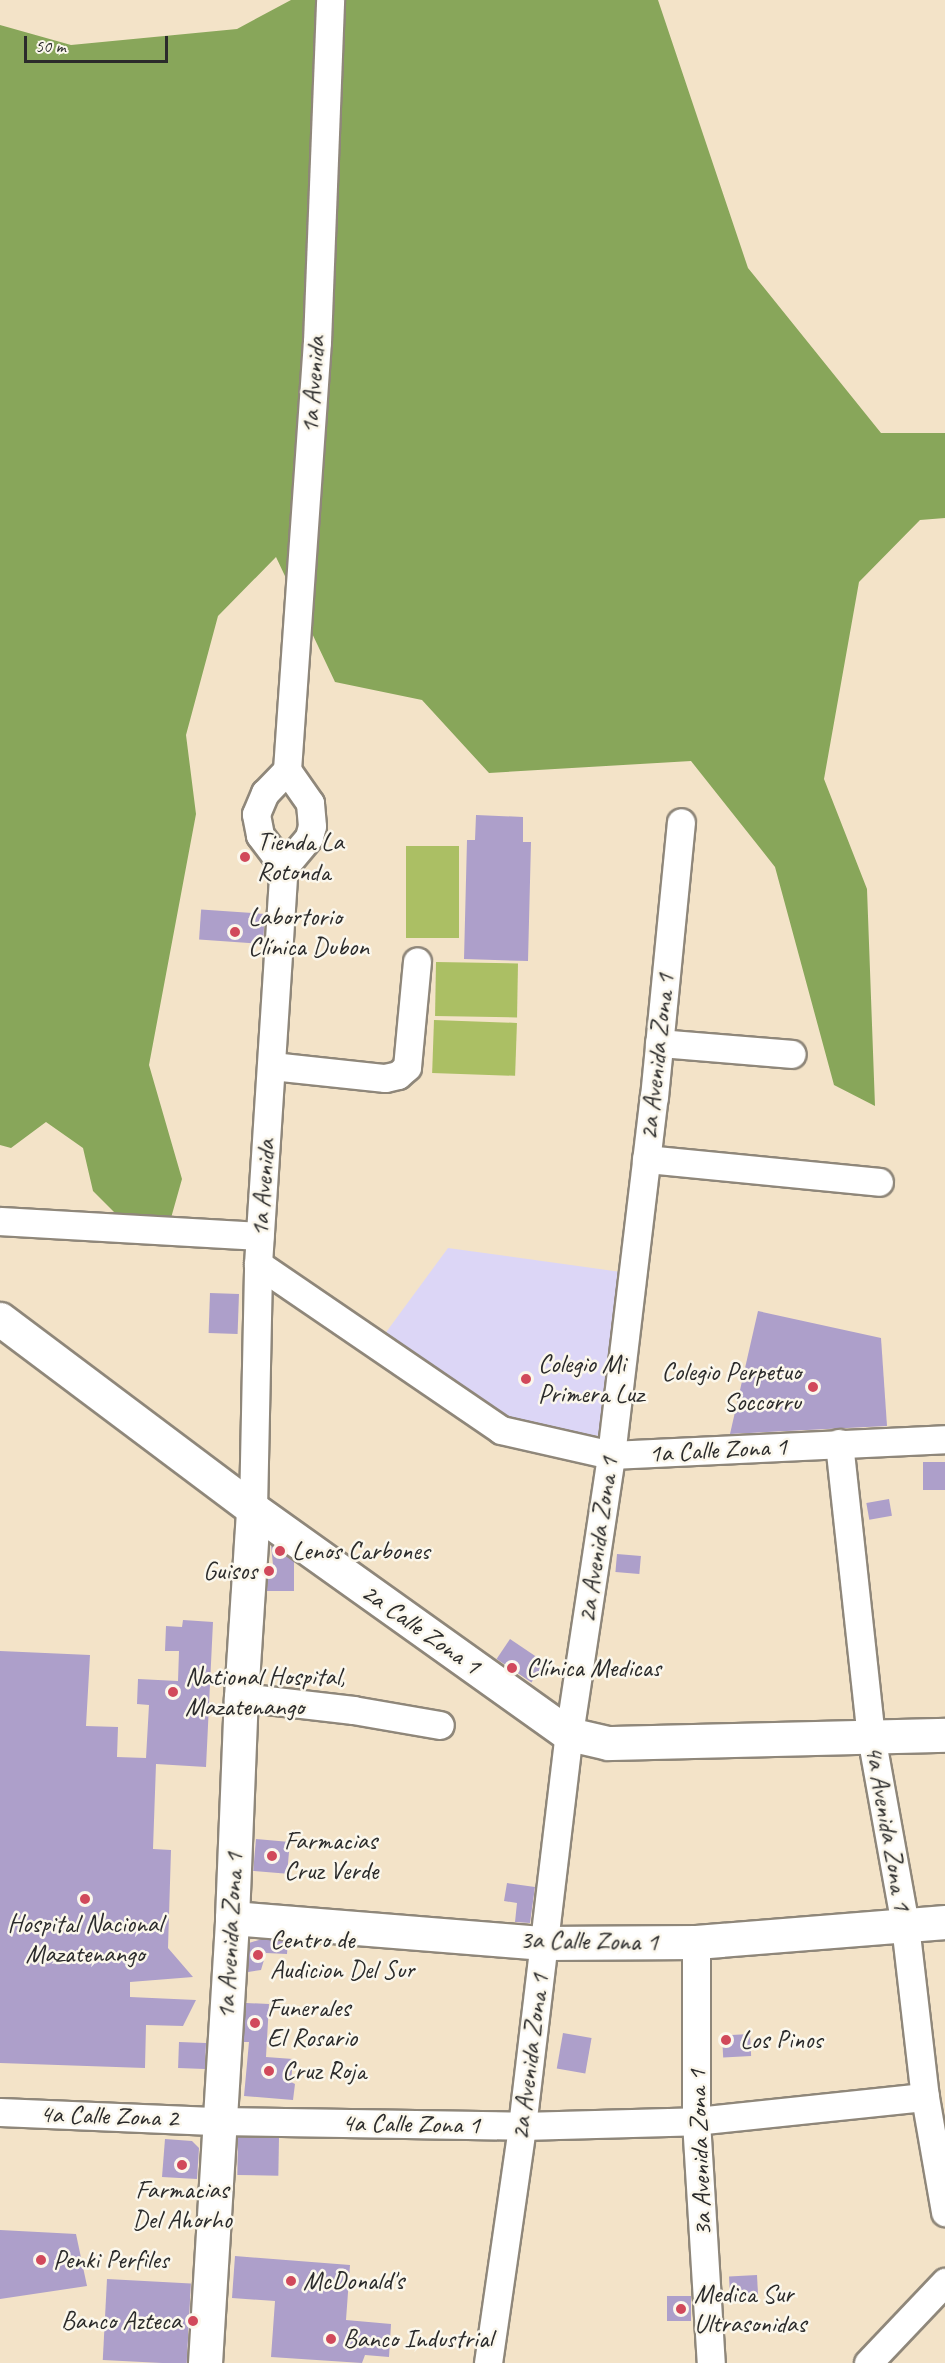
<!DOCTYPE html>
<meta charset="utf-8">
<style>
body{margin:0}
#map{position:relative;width:945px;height:2363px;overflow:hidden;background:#f3e3c8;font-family:Caveat,sans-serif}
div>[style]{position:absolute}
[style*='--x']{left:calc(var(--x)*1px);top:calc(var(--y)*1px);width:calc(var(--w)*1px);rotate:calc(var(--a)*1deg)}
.built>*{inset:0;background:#dcd6f6}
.green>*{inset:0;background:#abbf64;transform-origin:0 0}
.forest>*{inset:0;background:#88a65a}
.building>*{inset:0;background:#ad9fca;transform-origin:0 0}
.roads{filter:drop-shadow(2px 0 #8f877a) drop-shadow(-2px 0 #8f877a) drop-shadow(0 2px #8f877a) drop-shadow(0 -2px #8f877a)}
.minor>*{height:27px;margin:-13.5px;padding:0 13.5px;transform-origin:13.5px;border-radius:13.5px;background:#fff}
.major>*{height:33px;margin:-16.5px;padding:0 16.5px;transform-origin:16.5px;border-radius:16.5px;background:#fff}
.dots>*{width:16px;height:16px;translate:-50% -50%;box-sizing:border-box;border:3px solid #fbf7ec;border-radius:50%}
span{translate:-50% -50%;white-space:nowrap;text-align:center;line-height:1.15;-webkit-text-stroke:5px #fbf7ec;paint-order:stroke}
.street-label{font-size:26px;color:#2b2b2b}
.poi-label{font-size:26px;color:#2b2b2b}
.left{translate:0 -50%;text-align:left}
.right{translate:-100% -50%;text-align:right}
.scale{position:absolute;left:24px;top:36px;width:144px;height:27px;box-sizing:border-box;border:3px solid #2b2b2b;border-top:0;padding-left:8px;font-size:18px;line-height:21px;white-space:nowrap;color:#2b2b2b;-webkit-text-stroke:4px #fbf7ec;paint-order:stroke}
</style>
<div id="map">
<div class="built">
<div style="clip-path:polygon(448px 1248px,621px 1272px,599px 1436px,507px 1423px,384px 1335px)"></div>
</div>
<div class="green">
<div style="left:406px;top:846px;width:53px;height:92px"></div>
<div style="left:436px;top:962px;width:82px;height:54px;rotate:1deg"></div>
<div style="left:434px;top:1020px;width:83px;height:53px;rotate:2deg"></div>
</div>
<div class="forest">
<div style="clip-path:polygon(291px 0,658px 0,748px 268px,881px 433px,945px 433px,945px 518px,920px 520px,859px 582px,824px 779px,867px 889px,875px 1106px,834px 1085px,775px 867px,691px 761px,489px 773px,422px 700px,335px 682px,276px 557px,218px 616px,186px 735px,196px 814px,149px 1065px,182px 1179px,171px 1218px,126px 1224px,93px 1191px,83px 1148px,46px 1122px,11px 1148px,0 1145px,0 25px,71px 45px,237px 29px)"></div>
</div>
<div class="building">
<div style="clip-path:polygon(476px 815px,523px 817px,523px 842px,531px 842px,528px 961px,464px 959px,467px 840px,475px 840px)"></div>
<div style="left:265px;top:914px;width:30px;height:64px;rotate:94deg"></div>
<div style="left:210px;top:1293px;width:29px;height:40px;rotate:2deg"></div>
<div style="clip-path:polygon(758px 1311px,881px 1338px,887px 1426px,730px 1434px)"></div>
<div style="left:945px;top:1462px;width:28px;height:22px;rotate:90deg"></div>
<div style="left:889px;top:1499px;width:17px;height:23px;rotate:80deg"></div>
<div style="clip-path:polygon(271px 1545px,294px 1561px,294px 1591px,267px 1591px,268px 1565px,273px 1565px)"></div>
<div style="left:617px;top:1554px;width:24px;height:18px;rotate:5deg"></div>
<div style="clip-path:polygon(183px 1620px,213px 1622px,206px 1767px,156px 1764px,153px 1849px,171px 1850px,168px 1948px,193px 1977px,130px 1982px,130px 1997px,196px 2000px,183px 2026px,146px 2025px,145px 2068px,0 2063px,0 1651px,90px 1655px,86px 1726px,118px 1727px,117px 1757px,146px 1758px,149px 1705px,137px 1704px,138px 1679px,178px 1681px,179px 1651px,165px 1651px,166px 1626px,182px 1627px)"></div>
<div style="left:510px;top:1639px;width:42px;height:24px;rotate:34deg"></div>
<div style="left:256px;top:1839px;width:34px;height:32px;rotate:5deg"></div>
<div style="clip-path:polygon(507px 1883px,535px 1887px,530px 1923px,515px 1922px,517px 1903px,504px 1901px)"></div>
<div style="clip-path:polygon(262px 1939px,288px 1941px,287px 1954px,266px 1953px,261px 1970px,248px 1972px,249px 1943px)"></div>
<div style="clip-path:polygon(246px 2003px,269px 2004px,266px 2057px,293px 2059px,291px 2082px,295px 2084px,293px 2100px,244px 2096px,249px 2042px,243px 2042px)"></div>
<div style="left:563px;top:2033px;width:29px;height:36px;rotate:10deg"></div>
<div style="left:750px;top:2034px;width:22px;height:28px;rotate:87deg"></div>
<div style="left:179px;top:2042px;width:27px;height:26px;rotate:2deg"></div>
<div style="left:238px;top:2137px;width:41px;height:38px;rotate:1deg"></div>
<div style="clip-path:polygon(165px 2139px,192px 2141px,199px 2148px,197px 2179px,162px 2177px)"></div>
<div style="clip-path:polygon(0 2230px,76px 2234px,87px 2286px,0 2299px)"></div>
<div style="clip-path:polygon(235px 2256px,350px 2265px,346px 2320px,391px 2324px,389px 2357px,365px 2355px,362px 2363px,271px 2357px,275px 2301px,232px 2298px)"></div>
<div style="left:757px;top:2275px;width:20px;height:28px;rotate:87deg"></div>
<div style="left:107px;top:2279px;width:84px;height:81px;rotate:3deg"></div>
<div style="left:667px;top:2296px;width:24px;height:25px"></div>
</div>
<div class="roads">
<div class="minor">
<div style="--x:284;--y:867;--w:40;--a:-127"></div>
<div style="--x:260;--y:835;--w:21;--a:-101"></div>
<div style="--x:256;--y:814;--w:23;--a:-67"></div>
<div style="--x:265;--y:793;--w:32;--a:-46"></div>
<div style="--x:659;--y:1043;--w:133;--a:4.7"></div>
<div style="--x:272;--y:1066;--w:114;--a:6.1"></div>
<div style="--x:385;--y:1078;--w:13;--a:-13"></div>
<div style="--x:398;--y:1075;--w:12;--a:-42"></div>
<div style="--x:407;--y:1067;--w:106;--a:-84.6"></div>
<div style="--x:646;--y:1159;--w:234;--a:5.6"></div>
<div style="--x:0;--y:1221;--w:260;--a:3.3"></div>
<div style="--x:258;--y:1264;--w:294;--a:34.3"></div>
<div style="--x:501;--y:1430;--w:113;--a:12.8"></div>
<div style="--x:611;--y:1455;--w:334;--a:-2.7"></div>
<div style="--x:839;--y:1443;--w:295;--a:83.8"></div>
<div style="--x:871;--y:1736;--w:192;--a:79.8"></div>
<div style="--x:905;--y:1925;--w:173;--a:83.4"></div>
<div style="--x:925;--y:2097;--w:117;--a:80.1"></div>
<div style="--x:253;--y:1509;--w:245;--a:-88.8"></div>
<div style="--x:258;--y:1264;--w:398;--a:-86.3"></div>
<div style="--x:284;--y:867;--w:39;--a:-50"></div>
<div style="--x:309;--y:837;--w:11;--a:-75"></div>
<div style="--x:312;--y:826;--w:23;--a:-95"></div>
<div style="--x:310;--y:803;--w:40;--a:-124.9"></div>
<div style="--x:287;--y:770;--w:429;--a:-86"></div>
<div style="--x:317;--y:342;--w:342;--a:-87.8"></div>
<div style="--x:241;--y:1697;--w:113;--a:6.6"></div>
<div style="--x:353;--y:1710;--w:88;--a:9.8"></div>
<div style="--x:696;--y:1942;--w:179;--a:90"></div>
<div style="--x:696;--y:2121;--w:242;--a:86.5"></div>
<div style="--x:0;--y:2112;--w:219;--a:2.4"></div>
<div style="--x:219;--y:2121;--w:303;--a:0.9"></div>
<div style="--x:522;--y:2126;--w:174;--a:-1.6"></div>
<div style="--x:696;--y:2121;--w:230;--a:-6"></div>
<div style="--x:488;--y:2363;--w:239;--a:-81.8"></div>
<div style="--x:522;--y:2126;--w:395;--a:-83.2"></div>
<div style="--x:569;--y:1734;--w:282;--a:-81.4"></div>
<div style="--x:611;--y:1455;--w:361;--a:-83.2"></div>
<div style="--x:654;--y:1097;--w:276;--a:-84.4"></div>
<div style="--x:868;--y:2363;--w:112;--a:-46.5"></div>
</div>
<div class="major">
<div style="--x:0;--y:1319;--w:316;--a:36.9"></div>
<div style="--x:253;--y:1509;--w:388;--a:35.5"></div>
<div style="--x:569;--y:1734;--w:40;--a:13"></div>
<div style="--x:608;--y:1743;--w:337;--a:-1.4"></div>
<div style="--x:232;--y:1918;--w:313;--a:4.6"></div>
<div style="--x:544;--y:1943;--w:152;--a:-0.4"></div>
<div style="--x:696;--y:1942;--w:250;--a:-4.6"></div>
<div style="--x:205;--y:2363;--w:446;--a:-86.5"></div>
<div style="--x:232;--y:1918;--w:221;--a:-87.7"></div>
<div style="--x:241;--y:1697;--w:188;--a:-86.3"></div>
</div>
</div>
<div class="dots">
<div style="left:245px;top:857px;background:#d1495b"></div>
<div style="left:235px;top:932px;background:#d1495b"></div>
<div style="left:526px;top:1379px;background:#d1495b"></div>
<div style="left:813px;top:1387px;background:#d1495b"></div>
<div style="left:280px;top:1551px;background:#d1495b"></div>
<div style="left:269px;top:1571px;background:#d1495b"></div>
<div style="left:512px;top:1668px;background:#d1495b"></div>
<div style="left:173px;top:1692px;background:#d1495b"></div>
<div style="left:272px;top:1856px;background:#d1495b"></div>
<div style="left:85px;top:1899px;background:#d1495b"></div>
<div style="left:258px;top:1955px;background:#d1495b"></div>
<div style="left:255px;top:2023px;background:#d1495b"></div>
<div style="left:726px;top:2040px;background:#d1495b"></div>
<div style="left:269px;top:2071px;background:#d1495b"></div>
<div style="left:182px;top:2165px;background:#d1495b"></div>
<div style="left:41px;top:2260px;background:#d1495b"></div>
<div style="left:291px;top:2281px;background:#d1495b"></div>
<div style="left:681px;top:2309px;background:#d1495b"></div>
<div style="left:193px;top:2321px;background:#d1495b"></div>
<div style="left:331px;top:2339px;background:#d1495b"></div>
</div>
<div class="street-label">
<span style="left:313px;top:385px;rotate:-86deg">1a Avenida</span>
<span style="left:657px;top:1057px;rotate:-84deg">2a Avenida Zona 1</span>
<span style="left:263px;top:1188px;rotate:-86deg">1a Avenida</span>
<span style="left:718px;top:1450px;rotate:-3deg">1a Calle Zona 1</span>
<span style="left:598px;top:1540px;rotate:-82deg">2a Avenida Zona 1</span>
<span style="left:421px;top:1629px;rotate:35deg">2a Calle Zona 1</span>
<span style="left:888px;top:1828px;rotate:80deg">4a Avenida Zona 1</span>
<span style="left:230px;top:1936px;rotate:-87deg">1a Avenida Zona 1</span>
<span style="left:589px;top:1941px;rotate:1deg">3a Calle Zona 1</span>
<span style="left:530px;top:2057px;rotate:-83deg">2a Avenida Zona 1</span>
<span style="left:109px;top:2116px;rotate:2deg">4a Calle Zona 2</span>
<span style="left:411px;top:2124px;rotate:1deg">4a Calle Zona 1</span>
<span style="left:700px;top:2153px;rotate:-92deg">3a Avenida Zona 1</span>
</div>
<div class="poi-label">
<span class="left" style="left:257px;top:857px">Tienda La<br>Rotonda</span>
<span class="left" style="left:248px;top:932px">Labortorio<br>Clínica Dubon</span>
<span class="left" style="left:538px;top:1379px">Colegio Mi<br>Primera Luz</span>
<span class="right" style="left:801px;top:1387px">Colegio Perpetuo<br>Soccorru</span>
<span class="left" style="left:292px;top:1551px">Lenos Carbones</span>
<span class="right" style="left:257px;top:1571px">Guisos</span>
<span class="left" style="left:526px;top:1668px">Clínica Medicas</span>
<span class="left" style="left:185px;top:1692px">National Hospital,<br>Mazatenango</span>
<span class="left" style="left:284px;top:1856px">Farmacias<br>Cruz Verde</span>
<span style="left:85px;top:1939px">Hospital Nacional<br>Mazatenango</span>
<span class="left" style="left:270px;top:1955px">Centro de<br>Audicion Del Sur</span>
<span class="left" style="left:267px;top:2023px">Funerales<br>El Rosario</span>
<span class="left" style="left:740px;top:2040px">Los Pinos</span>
<span class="left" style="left:282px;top:2071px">Cruz Roja</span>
<span style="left:182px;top:2205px">Farmacias<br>Del Ahorho</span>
<span class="left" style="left:53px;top:2260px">Penki Perfiles</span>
<span class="left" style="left:303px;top:2281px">McDonald's</span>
<span class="left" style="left:694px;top:2309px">Medica Sur<br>Ultrasonidas</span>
<span class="right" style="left:181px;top:2321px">Banco Azteca</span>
<span class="left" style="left:343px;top:2339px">Banco Industrial</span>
</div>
<div class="scale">50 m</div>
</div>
